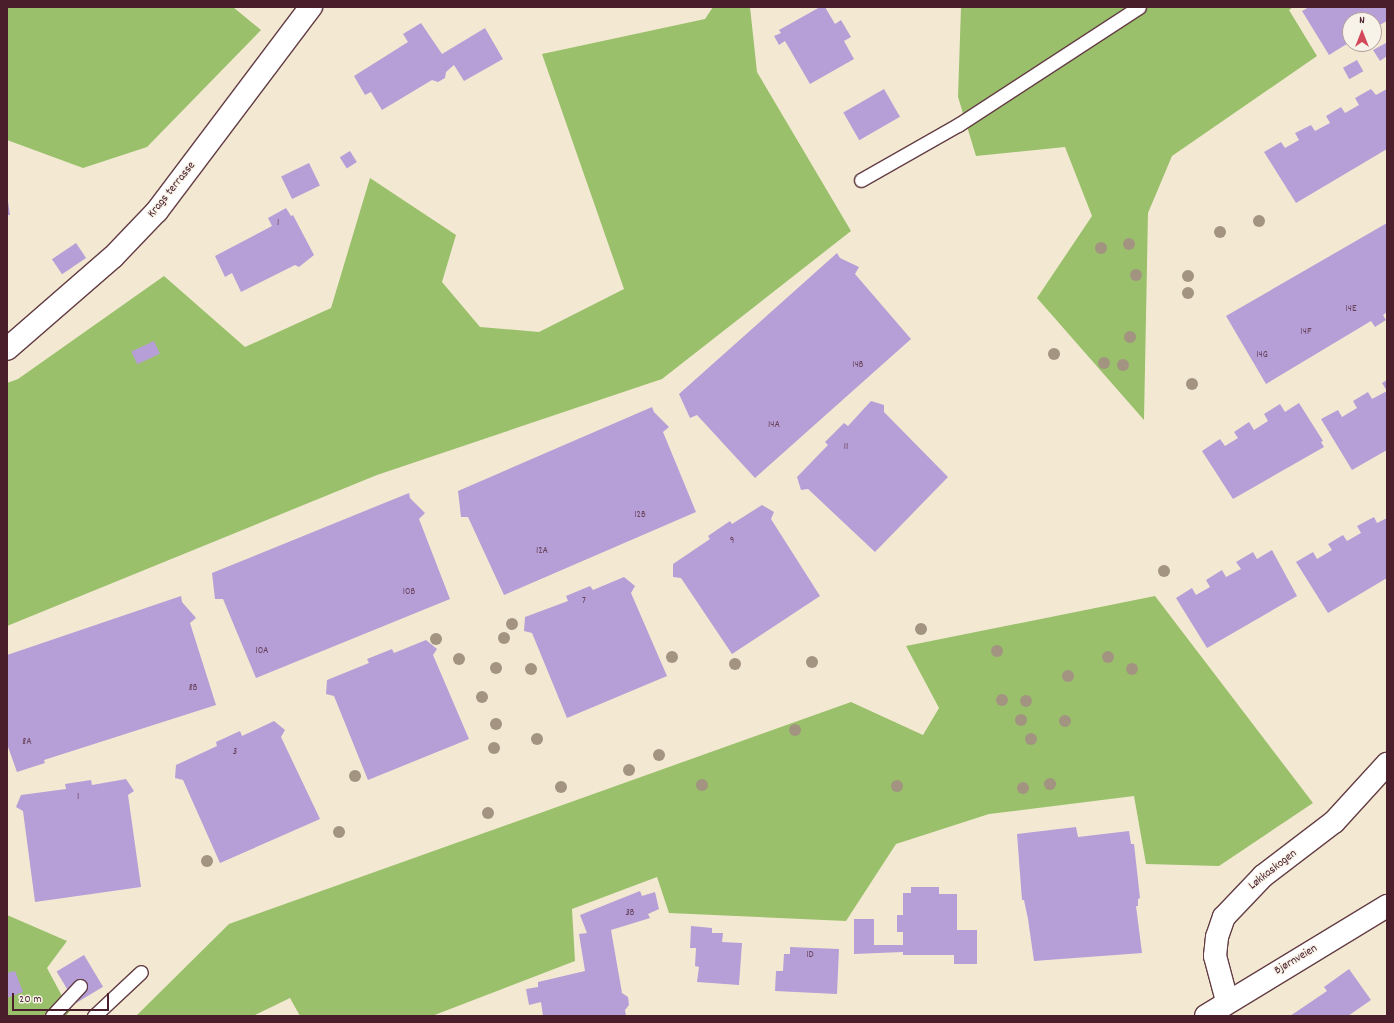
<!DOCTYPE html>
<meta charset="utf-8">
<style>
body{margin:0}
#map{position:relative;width:1394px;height:1023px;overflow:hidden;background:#f3e9d3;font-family:Dekko,sans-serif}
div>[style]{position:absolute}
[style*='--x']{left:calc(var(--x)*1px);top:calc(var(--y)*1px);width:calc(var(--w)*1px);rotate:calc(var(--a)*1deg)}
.green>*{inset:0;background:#9ac06b}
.building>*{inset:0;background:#b69ed7;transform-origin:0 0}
.roads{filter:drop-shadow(1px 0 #633d44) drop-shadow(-1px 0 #633d44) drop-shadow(0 1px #633d44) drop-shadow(0 -1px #633d44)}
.service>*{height:13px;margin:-6.5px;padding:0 6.5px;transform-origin:6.5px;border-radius:6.5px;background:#fff}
.minor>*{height:22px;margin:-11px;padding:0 11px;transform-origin:11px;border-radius:11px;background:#fff}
.trees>*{width:12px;height:12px;margin:-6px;border-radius:50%;background:#a39481}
span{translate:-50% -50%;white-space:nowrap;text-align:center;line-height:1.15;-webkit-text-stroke:3px #f7f3e8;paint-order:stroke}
.number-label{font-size:10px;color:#653f56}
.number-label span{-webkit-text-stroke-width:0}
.street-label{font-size:12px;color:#4a1f2b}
.frame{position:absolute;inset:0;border:8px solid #4a1f2b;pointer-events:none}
.north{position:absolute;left:1342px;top:12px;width:40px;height:40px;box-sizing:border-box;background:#f7f3e8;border:1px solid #b29e9c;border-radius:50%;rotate:0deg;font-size:11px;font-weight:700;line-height:16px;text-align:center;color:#4a1f2b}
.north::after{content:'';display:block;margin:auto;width:14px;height:18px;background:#d1495b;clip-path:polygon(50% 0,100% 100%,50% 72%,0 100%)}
.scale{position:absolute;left:12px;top:993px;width:97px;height:18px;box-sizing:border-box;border:2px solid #4a1f2b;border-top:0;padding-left:5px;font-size:12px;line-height:14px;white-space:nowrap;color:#4a1f2b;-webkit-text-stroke:3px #f7f3e8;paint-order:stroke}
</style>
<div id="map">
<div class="green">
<div style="clip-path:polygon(7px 7px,233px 7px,261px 30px,147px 147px,83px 168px,7px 140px)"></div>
<div style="clip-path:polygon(713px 7px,750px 7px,757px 72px,851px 231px,662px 379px,377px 475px,7px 626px,7px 383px,18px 379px,164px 276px,245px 347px,331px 308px,370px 178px,456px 235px,442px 282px,480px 327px,539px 332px,624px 289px,542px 54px,705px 19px)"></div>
<div style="clip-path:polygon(961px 7px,1293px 7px,1289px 10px,1317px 56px,1172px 156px,1148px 213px,1144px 420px,1037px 298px,1092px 216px,1065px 147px,976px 156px,958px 97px)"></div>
<div style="clip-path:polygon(1155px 596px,1313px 803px,1219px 866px,1146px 864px,1134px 796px,989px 814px,896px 844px,846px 921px,669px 913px,657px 877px,572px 909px,575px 961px,432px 1016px,300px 1016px,290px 998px,253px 1016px,136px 1016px,229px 924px,851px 702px,923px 735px,939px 708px,906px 646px)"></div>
<div style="clip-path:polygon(7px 915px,67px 941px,47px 968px,70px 1011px,66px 1016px,7px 1016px)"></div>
</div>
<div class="building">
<div style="clip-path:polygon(820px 7px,825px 7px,835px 24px,841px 20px,851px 37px,844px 41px,854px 59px,810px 84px,785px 41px,779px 45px,774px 36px,781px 33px,779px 30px)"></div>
<div style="clip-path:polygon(1309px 7px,1387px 7px,1387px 21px,1374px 28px,1374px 20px,1350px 20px,1350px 42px,1329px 55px,1302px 11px)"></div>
<div style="clip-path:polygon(421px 23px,442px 54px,485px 28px,503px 59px,464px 81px,454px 65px,446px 72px,445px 78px,438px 82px,432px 80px,382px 110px,371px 92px,365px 95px,354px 76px,408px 42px,403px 34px)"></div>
<div style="clip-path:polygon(1386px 43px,1387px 56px,1380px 61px,1373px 50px)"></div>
<div style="left:1357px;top:60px;width:13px;height:16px;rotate:61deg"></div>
<div style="left:884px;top:89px;width:32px;height:47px;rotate:60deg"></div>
<div style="clip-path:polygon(1371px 89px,1376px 95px,1387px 89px,1387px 149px,1296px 203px,1264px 152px,1281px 142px,1285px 148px,1299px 140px,1295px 133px,1311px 125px,1315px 131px,1330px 123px,1326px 116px,1341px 107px,1345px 113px,1359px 105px,1355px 98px)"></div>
<div style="left:350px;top:151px;width:13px;height:12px;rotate:58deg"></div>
<div style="left:309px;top:163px;width:25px;height:31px;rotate:64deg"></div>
<div style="clip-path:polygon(7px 195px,10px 215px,7px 215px)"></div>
<div style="clip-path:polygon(286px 208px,291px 216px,293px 215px,314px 255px,299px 267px,295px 265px,241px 292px,232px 273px,225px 277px,215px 256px,272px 226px,268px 218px)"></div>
<div style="clip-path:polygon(1387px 223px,1387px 312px,1383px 315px,1386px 320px,1375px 327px,1371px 321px,1266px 384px,1226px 316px)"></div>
<div style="left:76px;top:243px;width:18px;height:29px;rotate:56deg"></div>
<div style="clip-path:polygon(837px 253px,840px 258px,859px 267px,855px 274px,911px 339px,755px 478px,697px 415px,690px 418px,679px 394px)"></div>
<div style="left:154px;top:341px;width:14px;height:25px;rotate:65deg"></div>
<div style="clip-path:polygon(1387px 380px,1387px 450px,1352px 470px,1321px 419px,1338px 410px,1342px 417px,1357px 408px,1353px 401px,1368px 392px,1372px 399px,1387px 391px,1382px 383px)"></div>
<div style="clip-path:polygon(871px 401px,884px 405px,884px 412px,948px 477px,875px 552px,808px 489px,801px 490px,797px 477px,828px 445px,825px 442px,844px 423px,848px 426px)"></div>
<div style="clip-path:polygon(1299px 403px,1323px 441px,1321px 442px,1324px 447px,1233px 499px,1202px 451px,1220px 439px,1225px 446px,1238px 438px,1234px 432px,1249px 422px,1254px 430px,1268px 421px,1264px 414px,1280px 404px,1285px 412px)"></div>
<div style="clip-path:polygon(652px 407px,654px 412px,669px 427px,663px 432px,696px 512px,504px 595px,468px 517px,461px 517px,458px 491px)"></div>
<div style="clip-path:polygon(409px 493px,410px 498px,425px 513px,419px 519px,450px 599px,256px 678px,223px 599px,215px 599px,212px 573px)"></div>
<div style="clip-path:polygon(762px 505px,774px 512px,771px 519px,820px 596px,732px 654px,681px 578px,673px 577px,673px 564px,710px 539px,708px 536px,730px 521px,732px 524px)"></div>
<div style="clip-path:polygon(1374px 517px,1377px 523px,1387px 518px,1387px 578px,1328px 613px,1296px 562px,1313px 552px,1317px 559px,1332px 550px,1328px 544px,1343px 535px,1347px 541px,1361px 533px,1357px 526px)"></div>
<div style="clip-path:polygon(1272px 550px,1297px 596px,1207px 648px,1176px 598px,1192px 588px,1196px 595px,1210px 587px,1206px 580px,1222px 570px,1226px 577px,1241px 569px,1236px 562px,1253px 552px,1257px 559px)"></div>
<div style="clip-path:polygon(624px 577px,635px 586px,631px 593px,667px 676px,567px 718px,532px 633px,524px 631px,525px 617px,568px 601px,566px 596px,590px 586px,593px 590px)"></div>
<div style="clip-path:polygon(181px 596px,182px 602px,196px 618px,190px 623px,216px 705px,44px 760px,45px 763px,17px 772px,7px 744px,7px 655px)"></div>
<div style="clip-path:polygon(426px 640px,437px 649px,433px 655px,469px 739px,368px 780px,334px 696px,326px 694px,327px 680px,369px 663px,367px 659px,392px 649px,394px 653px)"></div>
<div style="clip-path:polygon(274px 721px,285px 730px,281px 737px,320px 819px,220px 863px,183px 780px,175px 778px,176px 765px,217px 746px,216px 742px,240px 731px,242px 736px)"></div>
<div style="clip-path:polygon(126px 779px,134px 791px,128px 795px,141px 887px,35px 902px,23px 811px,16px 807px,21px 795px,66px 789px,65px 784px,91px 780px,92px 785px)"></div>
<div style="clip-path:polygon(1076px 827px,1078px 837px,1129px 831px,1131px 844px,1134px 844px,1140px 898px,1138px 899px,1138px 906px,1136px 906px,1142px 953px,1034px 961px,1028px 919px,1024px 900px,1022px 900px,1017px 834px)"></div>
<div style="clip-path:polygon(911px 887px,939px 887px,939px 894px,957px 894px,957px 930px,977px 930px,977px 964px,954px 964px,954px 955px,903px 955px,903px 952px,854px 954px,854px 919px,874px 919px,874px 945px,903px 945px,903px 932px,897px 932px,897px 915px,903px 915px,903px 893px,911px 893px)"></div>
<div style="clip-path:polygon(640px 891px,642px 896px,655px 892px,659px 909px,648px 914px,650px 918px,611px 930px,622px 993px,628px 997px,629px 1005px,625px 1010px,626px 1016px,543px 1016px,541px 1002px,529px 1005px,526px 989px,538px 987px,538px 982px,585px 971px,579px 934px,587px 933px,580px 915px)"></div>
<div style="clip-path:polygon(691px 926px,712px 928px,712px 933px,723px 933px,722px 942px,742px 943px,739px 985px,697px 982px,699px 967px,695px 966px,696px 948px,690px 948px)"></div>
<div style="clip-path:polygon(790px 947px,839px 949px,837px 994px,775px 991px,776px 971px,783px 971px,784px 954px,790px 954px)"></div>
<div style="left:84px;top:955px;width:37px;height:32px;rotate:59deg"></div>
<div style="clip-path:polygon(1349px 969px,1371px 1000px,1348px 1016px,1290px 1016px,1327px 991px,1324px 987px)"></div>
<div style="clip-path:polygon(15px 971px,23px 992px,7px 998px,7px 973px)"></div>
</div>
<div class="roads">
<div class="service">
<div style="--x:861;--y:180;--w:112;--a:-29.6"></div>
<div style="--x:958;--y:125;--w:216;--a:-33.1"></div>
<div style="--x:52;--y:1016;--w:41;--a:-47"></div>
<div style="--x:94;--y:1016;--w:64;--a:-43.1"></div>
</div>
<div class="minor">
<div style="--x:7;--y:349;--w:140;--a:-41"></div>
<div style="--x:113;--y:257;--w:64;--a:-46.3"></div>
<div style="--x:157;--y:211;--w:256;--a:-53"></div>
<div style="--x:1227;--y:1001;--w:47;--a:-104.9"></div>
<div style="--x:1215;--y:956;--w:19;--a:-84"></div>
<div style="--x:1217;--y:937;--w:21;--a:-71"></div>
<div style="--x:1224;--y:917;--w:57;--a:-46.4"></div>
<div style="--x:1263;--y:876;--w:89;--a:-37.3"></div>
<div style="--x:1334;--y:822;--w:79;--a:-47.6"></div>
<div style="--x:1206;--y:1016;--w:212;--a:-31.3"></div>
</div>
</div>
<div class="trees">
<div style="left:1259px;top:221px"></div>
<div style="left:1220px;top:232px"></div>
<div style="left:1129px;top:244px"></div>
<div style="left:1101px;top:248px"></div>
<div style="left:1136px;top:275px"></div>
<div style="left:1188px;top:276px"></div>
<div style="left:1188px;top:293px"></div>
<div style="left:1130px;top:337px"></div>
<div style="left:1054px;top:354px"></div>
<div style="left:1104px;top:363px"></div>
<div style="left:1123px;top:365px"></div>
<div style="left:1192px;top:384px"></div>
<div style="left:1164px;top:571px"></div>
<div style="left:512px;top:624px"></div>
<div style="left:921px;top:629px"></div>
<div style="left:504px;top:638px"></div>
<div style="left:436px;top:639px"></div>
<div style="left:997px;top:651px"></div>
<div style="left:672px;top:657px"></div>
<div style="left:1108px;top:657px"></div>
<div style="left:459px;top:659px"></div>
<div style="left:812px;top:662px"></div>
<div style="left:735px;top:664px"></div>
<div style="left:496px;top:668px"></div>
<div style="left:531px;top:669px"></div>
<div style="left:1132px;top:669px"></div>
<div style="left:1068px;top:676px"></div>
<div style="left:482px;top:697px"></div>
<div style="left:1002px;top:700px"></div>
<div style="left:1026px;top:701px"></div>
<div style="left:1021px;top:720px"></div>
<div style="left:1065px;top:721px"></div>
<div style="left:496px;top:724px"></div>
<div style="left:795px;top:730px"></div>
<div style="left:537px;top:739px"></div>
<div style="left:1031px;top:739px"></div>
<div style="left:494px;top:748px"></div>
<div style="left:659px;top:755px"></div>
<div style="left:629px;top:770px"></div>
<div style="left:355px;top:776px"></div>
<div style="left:1050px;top:784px"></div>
<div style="left:702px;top:785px"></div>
<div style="left:897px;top:786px"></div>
<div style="left:561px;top:787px"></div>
<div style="left:1023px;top:788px"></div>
<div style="left:488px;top:813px"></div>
<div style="left:339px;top:832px"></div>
<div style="left:207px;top:861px"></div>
</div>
<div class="number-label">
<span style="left:278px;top:224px">1</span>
<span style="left:1351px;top:310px">14E</span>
<span style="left:1306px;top:333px">14F</span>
<span style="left:1262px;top:356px">14G</span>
<span style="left:858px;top:366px">14B</span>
<span style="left:774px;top:426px">14A</span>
<span style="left:846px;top:448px">11</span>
<span style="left:640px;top:516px">12B</span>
<span style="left:732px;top:542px">9</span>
<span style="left:542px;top:552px">12A</span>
<span style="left:409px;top:593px">10B</span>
<span style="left:584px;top:602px">7</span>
<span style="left:262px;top:652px">10A</span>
<span style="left:193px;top:689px">8B</span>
<span style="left:27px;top:743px">8A</span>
<span style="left:235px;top:753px">3</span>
<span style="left:78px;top:798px">1</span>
<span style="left:630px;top:914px">3B</span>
<span style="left:810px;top:956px">1D</span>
</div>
<div class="street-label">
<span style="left:172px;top:190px;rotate:-51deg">Krags terrasse</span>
<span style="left:1273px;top:870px;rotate:-38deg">Løkkaskogen</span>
<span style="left:1296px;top:960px;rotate:-31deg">Bjørnveien</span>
</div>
<div class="frame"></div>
<div class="north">N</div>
<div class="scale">20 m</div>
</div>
